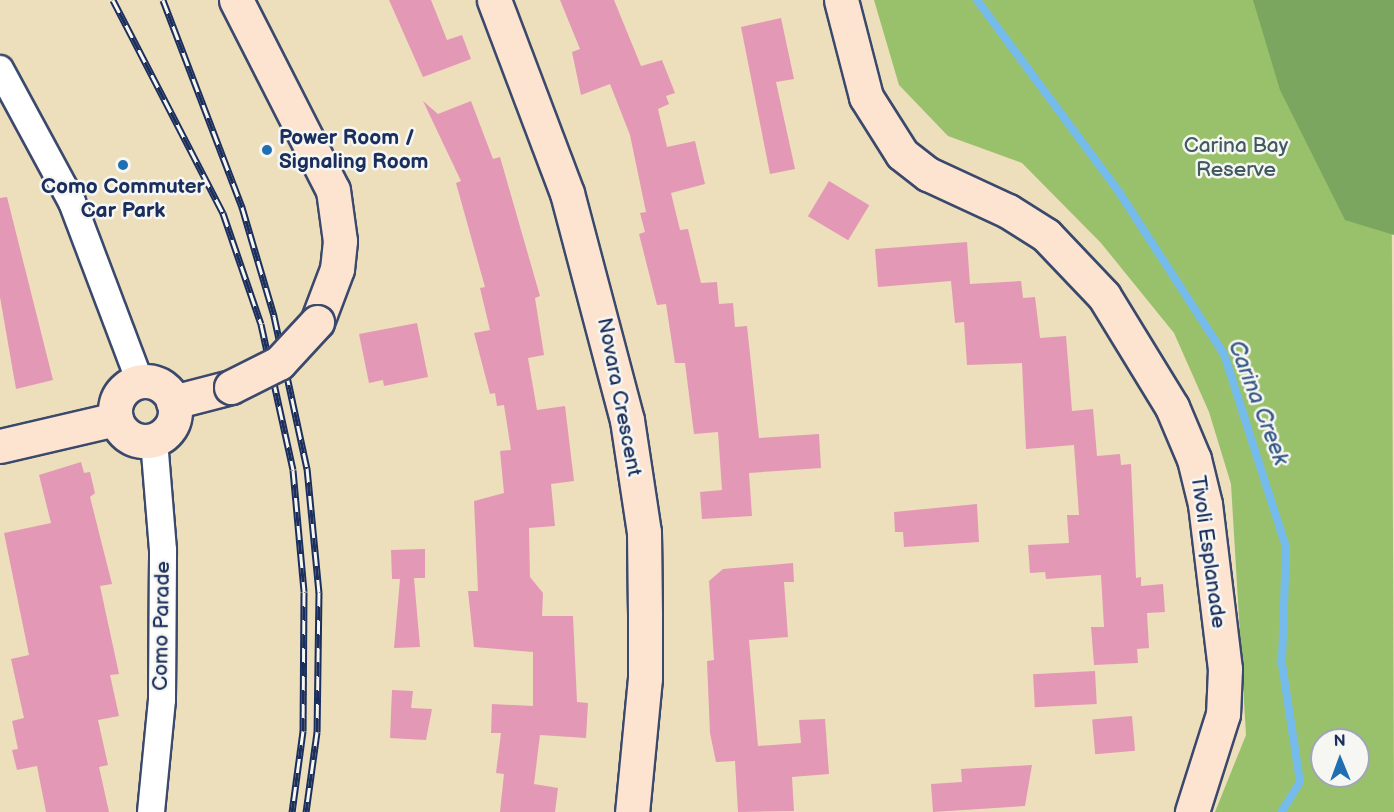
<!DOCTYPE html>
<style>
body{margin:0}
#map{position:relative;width:1394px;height:812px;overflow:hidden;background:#eddebc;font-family:"Balsamiq Sans",sans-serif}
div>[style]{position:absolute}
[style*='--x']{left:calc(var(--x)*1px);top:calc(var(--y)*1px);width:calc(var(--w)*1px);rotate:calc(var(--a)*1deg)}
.green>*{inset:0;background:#99c06b}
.forest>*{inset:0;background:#7aa65f}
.stream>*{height:8px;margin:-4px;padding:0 4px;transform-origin:4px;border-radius:4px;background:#75bced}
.building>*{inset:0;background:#e399b5;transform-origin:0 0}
.roads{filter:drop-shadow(2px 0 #3a496c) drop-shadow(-2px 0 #3a496c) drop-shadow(0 2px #3a496c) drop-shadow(0 -2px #3a496c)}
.street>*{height:26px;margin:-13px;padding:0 13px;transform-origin:13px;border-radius:13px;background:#fff}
.secondary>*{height:33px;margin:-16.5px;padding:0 16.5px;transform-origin:16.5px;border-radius:16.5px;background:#fde4d1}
.secondary>.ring{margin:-16.5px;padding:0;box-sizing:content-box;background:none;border:33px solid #fde4d1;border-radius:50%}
.rail>*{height:7px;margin-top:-3.5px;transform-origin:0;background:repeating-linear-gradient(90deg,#f6f6f2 0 14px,#1b2f5e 0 28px);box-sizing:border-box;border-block:2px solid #1b2f5e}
.bridges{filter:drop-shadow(2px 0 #3a496c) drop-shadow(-2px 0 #3a496c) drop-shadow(0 2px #3a496c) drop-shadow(0 -2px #3a496c)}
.secondary-bridge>*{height:33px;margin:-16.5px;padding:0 16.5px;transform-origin:16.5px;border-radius:16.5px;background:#fde4d1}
.dots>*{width:16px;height:16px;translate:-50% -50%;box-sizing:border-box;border:3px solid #f6f6f2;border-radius:50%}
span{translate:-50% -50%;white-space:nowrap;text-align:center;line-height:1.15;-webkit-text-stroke:5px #f6f6f2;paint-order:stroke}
.poi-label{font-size:21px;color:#1b2f5e;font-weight:700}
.left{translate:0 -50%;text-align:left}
.park-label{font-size:21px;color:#415a62}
.street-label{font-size:21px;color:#1b2f5e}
.water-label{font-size:22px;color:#365989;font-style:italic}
.north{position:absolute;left:1310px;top:728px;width:60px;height:60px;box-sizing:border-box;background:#f6f6f2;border:2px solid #9ea6b7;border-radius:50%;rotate:359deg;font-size:16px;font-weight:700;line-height:24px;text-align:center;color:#1b2f5e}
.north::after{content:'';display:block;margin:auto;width:21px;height:27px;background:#1f6fb2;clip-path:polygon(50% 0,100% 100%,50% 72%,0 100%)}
</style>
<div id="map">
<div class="green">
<div style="clip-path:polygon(evenodd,874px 0,1391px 0,1394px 812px,1215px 812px,1246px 735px,1231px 484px,1209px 412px,1174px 333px,1101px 243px,1022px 163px,948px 136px,899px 85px,874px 0,1322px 740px,1358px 740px,1358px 776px,1322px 776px,1322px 740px)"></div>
</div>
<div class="forest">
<div style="clip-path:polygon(1253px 0,1394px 0,1394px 235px,1345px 220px,1280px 90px)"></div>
</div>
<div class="stream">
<div style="--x:977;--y:0;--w:239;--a:53.5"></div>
<div style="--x:1119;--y:192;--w:193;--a:57.1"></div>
<div style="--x:1224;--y:354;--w:203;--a:72.2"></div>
<div style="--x:1286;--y:547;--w:117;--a:92"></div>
<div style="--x:1282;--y:664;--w:119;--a:81.3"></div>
<div style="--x:1300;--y:782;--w:36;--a:122"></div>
</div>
<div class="building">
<div style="clip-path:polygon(389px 0,431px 0,447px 40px,462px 35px,471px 59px,423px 77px)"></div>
<div style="clip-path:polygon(560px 0,614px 0,641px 66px,662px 60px,675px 93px,666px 96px,669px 104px,658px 109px,667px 147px,695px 141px,705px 184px,671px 193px,680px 230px,688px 229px,701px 283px,717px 282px,719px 304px,733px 303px,735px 327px,747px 326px,759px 438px,819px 434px,821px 468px,749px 473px,752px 516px,702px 519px,700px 492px,722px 490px,718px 432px,694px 434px,685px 363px,675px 363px,666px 304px,657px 305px,639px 234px,645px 232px,640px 213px,646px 212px,630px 135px,610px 84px,581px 95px,572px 52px,580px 49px)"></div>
<div style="clip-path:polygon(781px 18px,794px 79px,776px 82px,795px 169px,770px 174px,741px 27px)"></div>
<div style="clip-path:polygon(423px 101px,438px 114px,471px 101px,493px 159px,500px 157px,540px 296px,535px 298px,544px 355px,528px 358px,537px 410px,565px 406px,574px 481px,551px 484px,555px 526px,529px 528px,530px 577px,543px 593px,542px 616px,573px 616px,577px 702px,588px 703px,586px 738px,540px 735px,534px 784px,558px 788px,555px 812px,500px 812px,504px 774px,496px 773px,501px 733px,491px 733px,492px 704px,533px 706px,533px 652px,474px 647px,468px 591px,478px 591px,474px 501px,504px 493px,500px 451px,511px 450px,504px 405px,497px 406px,495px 393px,490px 394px,474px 333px,490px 330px,480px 288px,485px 287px,456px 183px,461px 181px)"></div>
<div style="left:829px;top:181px;width:47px;height:41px;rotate:31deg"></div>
<div style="clip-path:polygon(7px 197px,53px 380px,16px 389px,0 297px,0 198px)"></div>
<div style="clip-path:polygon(967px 242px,970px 284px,1021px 281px,1023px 298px,1035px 297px,1040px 338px,1066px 336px,1072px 411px,1093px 409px,1097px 456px,1120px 454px,1121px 465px,1131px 464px,1136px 578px,1141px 577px,1141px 586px,1163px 584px,1165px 612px,1147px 613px,1149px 648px,1137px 649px,1138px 663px,1094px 665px,1091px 627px,1104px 627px,1101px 575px,1046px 579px,1045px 572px,1030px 573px,1028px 545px,1069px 543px,1067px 515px,1079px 515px,1074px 445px,1026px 449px,1022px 363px,967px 365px,964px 322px,955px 323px,951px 281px,878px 287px,875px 249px)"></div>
<div style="clip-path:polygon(417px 323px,428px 377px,384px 386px,383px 380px,369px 383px,359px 334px)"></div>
<div style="clip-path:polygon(81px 462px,84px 473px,90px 472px,95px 493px,90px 497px,112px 584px,100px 586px,119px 674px,110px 675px,119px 716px,98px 720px,108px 765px,99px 767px,109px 812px,46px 812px,37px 766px,17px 770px,12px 750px,18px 749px,12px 721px,24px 718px,11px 659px,29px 655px,4px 533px,51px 523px,39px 475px)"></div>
<div style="clip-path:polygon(977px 504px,979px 542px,904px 547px,903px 532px,895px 532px,894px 512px)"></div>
<div style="clip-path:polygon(425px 549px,425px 578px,414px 578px,420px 647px,394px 648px,400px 579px,392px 579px,391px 550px)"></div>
<div style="clip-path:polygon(793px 563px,794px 582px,784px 582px,788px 637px,749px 640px,758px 746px,801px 743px,799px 720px,825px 719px,829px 774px,792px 777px,794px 811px,738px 812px,735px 761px,716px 762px,710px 733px,707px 661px,714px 660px,709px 581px,723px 569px)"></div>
<div style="left:1095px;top:671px;width:33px;height:62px;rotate:87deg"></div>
<div style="clip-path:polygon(392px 690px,413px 691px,411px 708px,432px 709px,426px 740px,390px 738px)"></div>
<div style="left:1132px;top:716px;width:35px;height:40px;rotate:85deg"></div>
<div style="clip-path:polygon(1032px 765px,1025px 806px,933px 812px,931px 784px,962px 782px,961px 769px)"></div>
</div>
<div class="roads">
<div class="street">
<div style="--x:0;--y:69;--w:151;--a:61.6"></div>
<div style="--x:72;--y:202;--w:192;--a:69.3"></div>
<div style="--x:151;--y:812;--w:113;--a:-84.4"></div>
<div style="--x:162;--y:700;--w:150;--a:-89.6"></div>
<div style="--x:163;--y:550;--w:110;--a:-94.7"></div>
</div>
<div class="secondary">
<div style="--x:236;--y:0;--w:213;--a:63"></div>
<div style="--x:333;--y:190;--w:51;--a:82.2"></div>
<div style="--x:340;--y:241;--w:28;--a:96"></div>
<div style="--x:337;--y:269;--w:57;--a:110.7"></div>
<div style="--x:494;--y:0;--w:206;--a:69.3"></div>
<div style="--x:567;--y:193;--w:235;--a:75.2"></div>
<div style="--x:627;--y:420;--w:113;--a:81.4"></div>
<div style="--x:644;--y:532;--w:81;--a:89.3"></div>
<div style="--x:645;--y:613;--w:65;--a:90"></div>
<div style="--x:645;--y:678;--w:135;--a:95.5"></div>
<div style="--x:841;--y:0;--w:100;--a:75.5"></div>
<div style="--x:866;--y:97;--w:67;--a:57.7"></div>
<div style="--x:902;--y:154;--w:33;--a:38"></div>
<div style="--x:928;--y:174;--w:88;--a:24.8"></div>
<div style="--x:1008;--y:211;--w:45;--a:32.3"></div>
<div style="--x:1046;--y:235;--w:84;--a:46.4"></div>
<div style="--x:1104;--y:296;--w:130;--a:58.5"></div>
<div style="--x:1172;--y:407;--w:56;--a:67.1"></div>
<div style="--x:1194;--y:459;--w:46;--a:76.3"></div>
<div style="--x:1205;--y:504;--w:166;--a:83.1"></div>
<div style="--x:1225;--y:669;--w:45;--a:92.5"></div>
<div style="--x:1223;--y:714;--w:103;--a:107.6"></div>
<div class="ring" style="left:115px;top:381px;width:27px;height:27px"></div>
<div style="--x:173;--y:402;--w:60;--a:-14.5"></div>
<div style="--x:0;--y:446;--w:119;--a:-13.1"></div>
</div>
</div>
<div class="rail">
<div style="--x:113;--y:0;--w:240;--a:62.7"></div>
<div style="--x:223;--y:213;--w:117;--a:71.1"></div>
<div style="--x:261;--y:324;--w:149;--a:77.6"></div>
<div style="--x:293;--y:470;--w:122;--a:84.8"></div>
<div style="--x:304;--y:592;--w:139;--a:90.4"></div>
<div style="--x:303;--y:731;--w:82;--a:97.7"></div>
<div style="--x:163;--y:0;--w:222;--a:69.1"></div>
<div style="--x:242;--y:207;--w:114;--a:73.6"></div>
<div style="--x:274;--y:316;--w:156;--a:77.8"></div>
<div style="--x:307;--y:468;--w:125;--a:84.5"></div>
<div style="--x:319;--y:592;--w:140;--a:90.8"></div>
<div style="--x:317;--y:732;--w:81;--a:97.8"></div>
</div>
<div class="bridges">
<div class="secondary-bridge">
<div style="--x:231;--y:387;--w:54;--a:-26.6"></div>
<div style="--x:279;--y:363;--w:56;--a:-47.2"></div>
</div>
</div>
<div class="dots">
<div style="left:267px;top:150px;background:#1f6fb2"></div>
<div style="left:123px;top:165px;background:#1f6fb2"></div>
</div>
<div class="poi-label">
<span class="left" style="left:279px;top:150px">Power Room /<br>Signaling Room</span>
<span style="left:123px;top:199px">Como Commuter<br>Car Park</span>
</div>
<div class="park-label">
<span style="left:1236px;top:158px">Carina Bay<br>Reserve</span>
</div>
<div class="street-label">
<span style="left:619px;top:397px;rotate:79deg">Novara Crescent</span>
<span style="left:1208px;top:552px;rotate:82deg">Tivoli Esplanade</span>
<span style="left:162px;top:626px;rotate:-89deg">Como Parade</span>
</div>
<div class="water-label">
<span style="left:1258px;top:403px;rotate:69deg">Carina Creek</span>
</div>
<div class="north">N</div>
</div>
